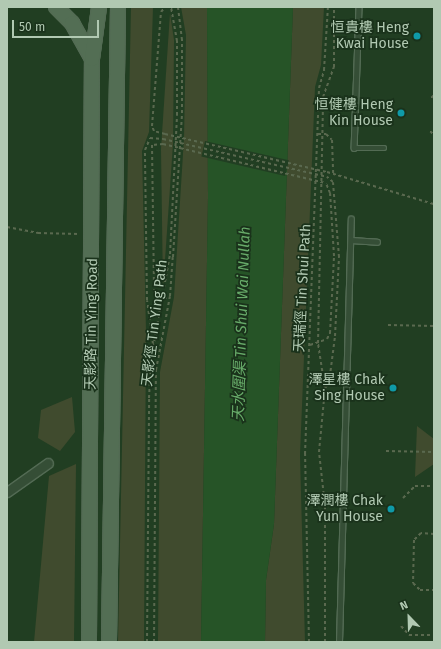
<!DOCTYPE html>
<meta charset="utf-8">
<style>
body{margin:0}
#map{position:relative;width:441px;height:649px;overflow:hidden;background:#213e22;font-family:"Fira Sans","Noto Sans SC",sans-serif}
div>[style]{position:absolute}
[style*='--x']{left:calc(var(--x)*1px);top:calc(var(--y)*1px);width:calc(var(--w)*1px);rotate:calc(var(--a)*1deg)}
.green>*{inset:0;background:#404b2e}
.water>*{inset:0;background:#265427}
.pier>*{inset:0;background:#213e22;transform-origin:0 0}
.path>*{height:2px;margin-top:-1px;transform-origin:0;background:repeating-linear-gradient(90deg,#5a694f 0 3px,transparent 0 6px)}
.roads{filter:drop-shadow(1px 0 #536b54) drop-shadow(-1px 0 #536b54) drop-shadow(0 1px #536b54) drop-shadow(0 -1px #536b54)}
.service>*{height:4.5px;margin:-2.25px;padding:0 2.25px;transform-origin:2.25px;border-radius:2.25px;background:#354e36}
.minor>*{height:9px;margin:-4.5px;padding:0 4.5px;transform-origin:4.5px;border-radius:4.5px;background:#354e36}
.primary>*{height:14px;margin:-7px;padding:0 7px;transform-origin:7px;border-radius:7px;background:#536e54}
.path-bridge>*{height:2px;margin-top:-1px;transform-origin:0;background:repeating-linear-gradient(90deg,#5a694f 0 3px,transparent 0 6px)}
.dots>*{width:11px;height:11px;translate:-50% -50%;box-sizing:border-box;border:2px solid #1a321b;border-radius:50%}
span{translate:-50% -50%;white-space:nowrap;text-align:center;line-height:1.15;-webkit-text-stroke:3.5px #1a321b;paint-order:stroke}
.poi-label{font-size:14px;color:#b1c9b2}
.right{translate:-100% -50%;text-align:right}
.street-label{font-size:14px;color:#b1c9b2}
.water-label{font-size:15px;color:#67ab69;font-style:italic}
.frame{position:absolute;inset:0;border:8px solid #b1c9b2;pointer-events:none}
.north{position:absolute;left:389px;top:597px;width:40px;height:40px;-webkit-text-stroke:3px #1a321b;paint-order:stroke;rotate:337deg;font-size:11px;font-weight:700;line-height:16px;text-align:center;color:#b1c9b2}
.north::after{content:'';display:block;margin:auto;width:14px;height:18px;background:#b1c9b2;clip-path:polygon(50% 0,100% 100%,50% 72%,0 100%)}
.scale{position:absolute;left:12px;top:20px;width:87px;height:18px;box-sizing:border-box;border:2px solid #b1c9b2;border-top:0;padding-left:5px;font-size:12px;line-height:14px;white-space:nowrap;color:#b1c9b2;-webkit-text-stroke:3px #1a321b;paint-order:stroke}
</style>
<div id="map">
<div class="green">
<div style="clip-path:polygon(131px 7px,153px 7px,149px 132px,142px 151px,146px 331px,144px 642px,118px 642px)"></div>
<div style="clip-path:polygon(181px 7px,207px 7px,208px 197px,201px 642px,158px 642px,160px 372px,174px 297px,184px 138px,186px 35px)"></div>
<div style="clip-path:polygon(293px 7px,324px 7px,321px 65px,315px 87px,300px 455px,305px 642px,265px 642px,266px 580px,274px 524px)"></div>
<div style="clip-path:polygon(170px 13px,174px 40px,173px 144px,163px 289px,161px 149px)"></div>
<div style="clip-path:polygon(72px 397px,75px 432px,60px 451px,38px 438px,41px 410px)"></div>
<div style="clip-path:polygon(417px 426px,434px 439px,434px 464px,415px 477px)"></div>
<div style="clip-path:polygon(76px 464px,74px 642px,34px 642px,49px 476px)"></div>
</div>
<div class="water">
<div style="clip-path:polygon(207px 7px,293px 7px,274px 524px,266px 580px,265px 642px,201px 642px,208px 197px)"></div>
</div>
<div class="pier">
<div style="left:205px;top:141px;width:86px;height:16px;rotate:13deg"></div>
</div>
<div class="path">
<div style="--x:433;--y:40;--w:1;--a:45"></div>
<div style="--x:431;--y:98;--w:4;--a:-45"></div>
<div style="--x:430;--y:131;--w:6;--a:45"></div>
<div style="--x:165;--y:134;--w:11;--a:-165"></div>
<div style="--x:154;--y:131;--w:5;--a:-112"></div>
<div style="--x:152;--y:126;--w:114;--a:-85.5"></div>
<div style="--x:161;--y:12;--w:6;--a:-51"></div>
<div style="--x:318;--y:134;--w:8;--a:0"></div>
<div style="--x:326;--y:134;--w:8;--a:45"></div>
<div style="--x:332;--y:140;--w:34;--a:88"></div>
<div style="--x:163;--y:144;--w:11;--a:175"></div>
<div style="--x:152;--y:145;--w:146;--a:89.2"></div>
<div style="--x:154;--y:291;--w:8;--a:60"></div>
<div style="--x:158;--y:298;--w:12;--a:0"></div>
<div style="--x:327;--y:172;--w:112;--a:16.7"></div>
<div style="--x:7;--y:227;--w:32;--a:11"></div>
<div style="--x:38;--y:233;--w:41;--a:1.4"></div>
<div style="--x:388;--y:325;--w:46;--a:1.2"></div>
<div style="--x:153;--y:344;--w:44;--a:-97.8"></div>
<div style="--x:147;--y:300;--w:150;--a:-90.8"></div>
<div style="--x:145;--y:150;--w:13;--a:-67"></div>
<div style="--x:150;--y:138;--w:13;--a:4"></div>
<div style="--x:310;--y:345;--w:18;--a:-19"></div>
<div style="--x:327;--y:339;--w:7;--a:-63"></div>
<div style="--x:330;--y:333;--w:77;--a:-87"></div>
<div style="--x:334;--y:256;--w:63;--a:-93.6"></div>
<div style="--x:330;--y:193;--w:11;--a:-112"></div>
<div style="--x:325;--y:388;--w:6;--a:-51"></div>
<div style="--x:329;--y:383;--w:47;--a:-82.7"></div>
<div style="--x:335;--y:336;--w:79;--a:-87.1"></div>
<div style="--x:339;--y:257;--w:75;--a:-94.6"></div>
<div style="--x:333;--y:182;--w:8;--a:-140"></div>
<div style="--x:386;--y:451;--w:48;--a:1.2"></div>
<div style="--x:403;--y:498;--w:17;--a:-45"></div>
<div style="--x:415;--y:486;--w:19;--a:0"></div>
<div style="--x:434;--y:534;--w:13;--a:-176"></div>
<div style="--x:421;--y:533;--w:10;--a:135"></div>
<div style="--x:414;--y:540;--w:43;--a:91.3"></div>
<div style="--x:413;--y:583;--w:10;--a:45"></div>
<div style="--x:420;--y:590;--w:14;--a:0"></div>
<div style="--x:401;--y:626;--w:12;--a:48"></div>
<div style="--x:409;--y:635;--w:25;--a:0"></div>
<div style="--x:147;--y:642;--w:244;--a:-89.5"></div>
<div style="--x:149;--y:398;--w:39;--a:-87"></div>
<div style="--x:151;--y:359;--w:107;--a:-79.7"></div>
<div style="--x:170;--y:254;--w:139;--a:-87.1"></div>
<div style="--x:177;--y:115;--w:74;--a:-90"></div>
<div style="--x:177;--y:41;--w:35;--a:-100"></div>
<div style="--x:154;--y:642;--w:272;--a:-89.6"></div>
<div style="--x:156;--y:370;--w:75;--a:-79.3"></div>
<div style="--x:170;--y:296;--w:39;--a:-86"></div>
<div style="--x:173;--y:257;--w:144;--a:-86.4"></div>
<div style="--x:182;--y:113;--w:73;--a:-90"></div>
<div style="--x:182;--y:40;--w:33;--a:-97"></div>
<div style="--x:309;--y:642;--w:188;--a:-91.2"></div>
<div style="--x:305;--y:454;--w:366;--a:-87.8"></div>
<div style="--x:319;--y:88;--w:19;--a:-74"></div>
<div style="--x:324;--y:70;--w:63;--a:-86.4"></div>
<div style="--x:325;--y:642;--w:136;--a:-90"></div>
<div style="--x:325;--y:506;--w:54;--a:-96.3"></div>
<div style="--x:319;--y:452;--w:63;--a:-84.6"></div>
<div style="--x:325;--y:389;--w:47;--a:-98.7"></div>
<div style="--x:318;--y:343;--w:246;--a:-88.8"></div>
<div style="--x:323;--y:97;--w:32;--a:-70"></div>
<div style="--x:334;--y:67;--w:60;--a:-90"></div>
</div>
<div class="roads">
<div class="service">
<div style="--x:359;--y:7;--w:141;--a:92"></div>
<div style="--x:354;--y:148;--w:30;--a:0"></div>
<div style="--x:351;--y:240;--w:26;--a:4"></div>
<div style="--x:339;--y:642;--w:423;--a:-88.4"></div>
</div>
<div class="minor">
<div style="--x:7;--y:492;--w:50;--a:-35.3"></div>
</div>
<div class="primary">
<div style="--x:56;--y:7;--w:23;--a:45"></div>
<div style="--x:72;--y:23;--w:41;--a:60.9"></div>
<div style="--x:89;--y:642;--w:583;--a:-89.71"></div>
<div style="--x:92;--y:59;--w:52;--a:-82.3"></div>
<div style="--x:109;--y:642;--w:635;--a:-89.19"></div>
</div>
</div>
<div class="path-bridge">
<div style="--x:165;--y:134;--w:166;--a:13.2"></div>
<div style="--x:163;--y:139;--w:168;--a:13"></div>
<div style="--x:163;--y:144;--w:168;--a:13.5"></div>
</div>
<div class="dots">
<div style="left:417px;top:36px;background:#0f9aa8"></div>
<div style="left:401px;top:113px;background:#0f9aa8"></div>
<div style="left:393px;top:388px;background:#0f9aa8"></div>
<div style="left:391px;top:509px;background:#0f9aa8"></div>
</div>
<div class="poi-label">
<span class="right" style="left:409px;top:36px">恒貴樓 Heng<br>Kwai House</span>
<span class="right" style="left:393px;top:113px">恒健樓 Heng<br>Kin House</span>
<span class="right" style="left:385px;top:388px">澤星樓 Chak<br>Sing House</span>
<span class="right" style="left:383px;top:509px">澤潤樓 Chak<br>Yun House</span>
</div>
<div class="street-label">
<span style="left:303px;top:288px;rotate:-87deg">天瑞徑 Tin Shui Path</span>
<span style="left:155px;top:323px;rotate:-83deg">天影徑 Tin Ying Path</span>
<span style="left:92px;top:324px;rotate:-89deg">天影路 Tin Ying Road</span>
</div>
<div class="water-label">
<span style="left:242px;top:324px;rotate:-88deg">天水圍渠 Tin Shui Wai Nullah</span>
</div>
<div class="frame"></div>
<div class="north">N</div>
<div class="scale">50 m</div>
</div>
